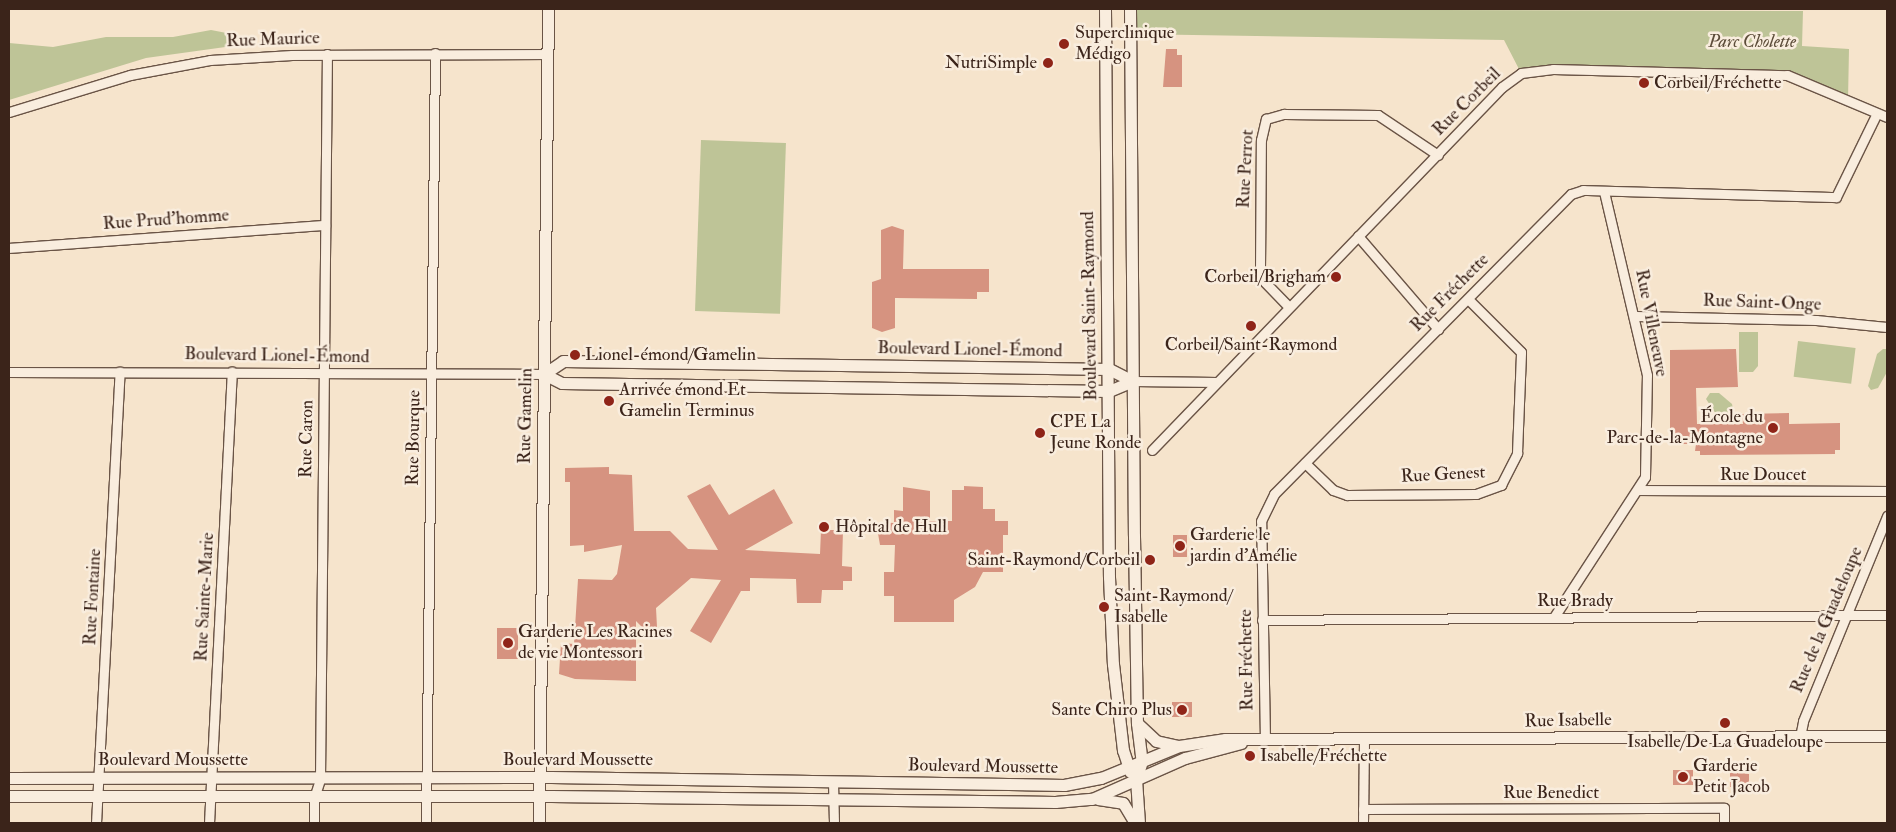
<!DOCTYPE html>
<meta charset="utf-8">
<style>
body{margin:0}
#map{position:relative;width:1896px;height:832px;overflow:hidden;background:#f6e4cc;font-family:"IM FELL Double Pica",serif}
div>[style]{position:absolute}
[style*='--x']{left:calc(var(--x)*1px);top:calc(var(--y)*1px);width:calc(var(--w)*1px);rotate:calc(var(--a)*1deg)}
.green>*{inset:0;background:#bec497;transform-origin:0 0}
.building>*{inset:0;background:#d69380;transform-origin:0 0}
.roads{filter:drop-shadow(1px 0 #6a5446) drop-shadow(-1px 0 #6a5446) drop-shadow(0 1px #6a5446) drop-shadow(0 -1px #6a5446)}
.street>*{height:9px;margin:-4.5px;padding:0 4.5px;transform-origin:4.5px;border-radius:4.5px;background:#f9edde}
.secondary>*{height:11px;margin:-5.5px;padding:0 5.5px;transform-origin:5.5px;border-radius:5.5px;background:#f9edde}
.dots>*{width:14px;height:14px;translate:-50% -50%;box-sizing:border-box;border:2px solid #f9edde;border-radius:50%}
span{translate:-50% -50%;white-space:nowrap;text-align:center;line-height:1.15;-webkit-text-stroke:5px #f9edde;paint-order:stroke}
.poi-label{font-size:18px;color:#3b241a}
.left{translate:0 -50%;text-align:left}
.right{translate:-100% -50%;text-align:right}
.street-label{font-size:18px;color:#3b241a}
.park-label{font-size:18px;color:#5c4c39;font-style:italic}
.frame{position:absolute;inset:0;border:10px solid #3b241a;pointer-events:none}
</style>
<div id="map">
<div class="green">
<div style="clip-path:polygon(1130px 9px,1803px 11px,1802px 46px,1849px 49px,1848px 100px,1787px 75px,1521px 73px,1504px 40px,1130px 34px)"></div>
<div style="clip-path:polygon(211px 30px,237px 35px,247px 44px,146px 58px,9px 100px,9px 43px,53px 47px,106px 37px,173px 37px)"></div>
<div style="left:701px;top:140px;width:85px;height:171px;rotate:2deg"></div>
<div style="clip-path:polygon(1739px 332px,1758px 332px,1758px 366px,1753px 372px,1739px 372px)"></div>
<div style="left:1798px;top:341px;width:58px;height:36px;rotate:7deg"></div>
<div style="clip-path:polygon(1883px 349px,1887px 349px,1887px 372px,1878px 388px,1871px 390px,1868px 386px,1877px 354px)"></div>
<div style="clip-path:polygon(1710px 393px,1719px 393px,1732px 404px,1734px 414px,1718px 417px,1706px 399px)"></div>
</div>
<div class="building">
<div style="clip-path:polygon(1166px 49px,1177px 49px,1177px 55px,1182px 55px,1182px 87px,1163px 87px)"></div>
<div style="clip-path:polygon(892px 226px,904px 230px,903px 269px,989px 269px,989px 292px,977px 292px,977px 299px,895px 298px,895px 328px,882px 332px,872px 328px,872px 282px,881px 279px,881px 230px)"></div>
<div style="clip-path:polygon(1736px 349px,1738px 387px,1696px 388px,1697px 424px,1743px 424px,1742px 414px,1789px 413px,1789px 424px,1840px 423px,1840px 450px,1835px 450px,1835px 454px,1700px 455px,1700px 451px,1695px 451px,1696px 444px,1670px 444px,1670px 350px)"></div>
<div style="clip-path:polygon(609px 467px,609px 474px,632px 475px,634px 531px,670px 531px,688px 549px,718px 550px,687px 496px,710px 484px,729px 515px,774px 489px,793px 523px,745px 550px,820px 554px,821px 530px,843px 530px,842px 566px,852px 567px,852px 581px,843px 581px,843px 590px,822px 590px,821px 603px,797px 603px,796px 579px,750px 578px,750px 591px,741px 591px,711px 643px,690px 631px,721px 580px,691px 578px,656px 608px,657px 627px,650px 635px,636px 621px,636px 681px,575px 679px,559px 674px,561px 643px,574px 644px,578px 579px,612px 580px,617px 574px,622px 545px,584px 552px,584px 545px,570px 546px,570px 482px,565px 482px,565px 468px)"></div>
<div style="clip-path:polygon(964px 486px,983px 487px,983px 509px,995px 509px,995px 521px,1008px 521px,1008px 535px,1003px 535px,1003px 572px,983px 572px,975px 587px,954px 600px,954px 622px,894px 622px,894px 596px,884px 596px,884px 572px,894px 572px,895px 545px,880px 545px,876px 522px,894px 523px,894px 510px,903px 511px,903px 487px,930px 491px,930px 521px,952px 521px,952px 490px,964px 490px)"></div>
<div style="left:1173px;top:535px;width:14px;height:22px"></div>
<div style="left:497px;top:628px;width:21px;height:31px"></div>
<div style="left:1172px;top:702px;width:20px;height:15px"></div>
<div style="left:1673px;top:770px;width:20px;height:15px"></div>
<div style="clip-path:polygon(1730px 771px,1749px 774px,1749px 787px,1730px 787px)"></div>
</div>
<div class="roads">
<div class="street">
<div style="--x:9;--y:112;--w:127;--a:-17"></div>
<div style="--x:130;--y:75;--w:81;--a:-10.6"></div>
<div style="--x:210;--y:60;--w:82;--a:-3.5"></div>
<div style="--x:292;--y:55;--w:254;--a:-0.2"></div>
<div style="--x:1358;--y:236;--w:123;--a:49.3"></div>
<div style="--x:9;--y:248;--w:317;--a:-4.2"></div>
<div style="--x:1288;--y:306;--w:33;--a:-134"></div>
<div style="--x:1265;--y:282;--w:13;--a:-113"></div>
<div style="--x:1260;--y:270;--w:130;--a:-89.6"></div>
<div style="--x:1261;--y:140;--w:22;--a:-77"></div>
<div style="--x:1266;--y:119;--w:19;--a:-16"></div>
<div style="--x:1284;--y:114;--w:94;--a:0.6"></div>
<div style="--x:1378;--y:115;--w:72;--a:33.7"></div>
<div style="--x:1636;--y:316;--w:180;--a:1.3"></div>
<div style="--x:1816;--y:320;--w:71;--a:5.6"></div>
<div style="--x:9;--y:372;--w:535;--a:0.21"></div>
<div style="--x:1133;--y:381;--w:84;--a:0.7"></div>
<div style="--x:1152;--y:450;--w:504;--a:-46.04"></div>
<div style="--x:1502;--y:87;--w:24;--a:-36"></div>
<div style="--x:1521;--y:73;--w:32;--a:-7"></div>
<div style="--x:1553;--y:69;--w:234;--a:1.5"></div>
<div style="--x:1787;--y:75;--w:108;--a:22.8"></div>
<div style="--x:1305;--y:463;--w:39;--a:44"></div>
<div style="--x:1333;--y:490;--w:15;--a:20"></div>
<div style="--x:1347;--y:495;--w:129;--a:-0.4"></div>
<div style="--x:1476;--y:494;--w:27;--a:-20"></div>
<div style="--x:1501;--y:485;--w:36;--a:-63"></div>
<div style="--x:1517;--y:453;--w:101;--a:-87.7"></div>
<div style="--x:1521;--y:352;--w:75;--a:-135"></div>
<div style="--x:1639;--y:490;--w:248;--a:0.2"></div>
<div style="--x:1554;--y:617;--w:167;--a:-57"></div>
<div style="--x:1645;--y:477;--w:102;--a:-88.9"></div>
<div style="--x:1647;--y:375;--w:189;--a:-103.2"></div>
<div style="--x:1262;--y:620;--w:625;--a:-0.46"></div>
<div style="--x:1800;--y:737;--w:16;--a:-79"></div>
<div style="--x:1803;--y:721;--w:222;--a:-67.7"></div>
<div style="--x:1265;--y:740;--w:219;--a:-91"></div>
<div style="--x:1261;--y:521;--w:30;--a:-64"></div>
<div style="--x:1274;--y:494;--w:422;--a:-45.3"></div>
<div style="--x:1571;--y:194;--w:13;--a:-18"></div>
<div style="--x:1583;--y:190;--w:253;--a:1.6"></div>
<div style="--x:1836;--y:197;--w:93;--a:-64"></div>
<div style="--x:833;--y:782;--w:41;--a:88.6"></div>
<div style="--x:1363;--y:809;--w:361;--a:-0.2"></div>
<div style="--x:1724;--y:808;--w:15;--a:90"></div>
<div style="--x:96;--y:823;--w:452;--a:-87"></div>
<div style="--x:209;--y:823;--w:452;--a:-87.1"></div>
<div style="--x:314;--y:823;--w:25;--a:-90"></div>
<div style="--x:314;--y:798;--w:20;--a:-72"></div>
<div style="--x:320;--y:779;--w:725;--a:-89.45"></div>
<div style="--x:426;--y:823;--w:770;--a:-89.33"></div>
<div style="--x:1363;--y:823;--w:82;--a:-89.3"></div>
</div>
<div class="secondary">
<div style="--x:1105;--y:9;--w:568;--a:89.6"></div>
<div style="--x:1109;--y:577;--w:87;--a:87.4"></div>
<div style="--x:1113;--y:664;--w:87;--a:83.4"></div>
<div style="--x:1123;--y:750;--w:23;--a:72"></div>
<div style="--x:1130;--y:9;--w:527;--a:89.57"></div>
<div style="--x:1134;--y:536;--w:187;--a:89.1"></div>
<div style="--x:1137;--y:723;--w:38;--a:83"></div>
<div style="--x:1142;--y:761;--w:19;--a:108"></div>
<div style="--x:1136;--y:779;--w:44;--a:86.1"></div>
<div style="--x:544;--y:374;--w:23;--a:-34"></div>
<div style="--x:563;--y:361;--w:546;--a:0.84"></div>
<div style="--x:1109;--y:369;--w:27;--a:27"></div>
<div style="--x:544;--y:374;--w:20;--a:27"></div>
<div style="--x:562;--y:383;--w:547;--a:0.84"></div>
<div style="--x:1109;--y:391;--w:26;--a:-23"></div>
<div style="--x:1137;--y:723;--w:26;--a:43"></div>
<div style="--x:1156;--y:741;--w:22;--a:13"></div>
<div style="--x:9;--y:778;--w:542;--a:-0.11"></div>
<div style="--x:551;--y:777;--w:513;--a:0.89"></div>
<div style="--x:1064;--y:785;--w:38;--a:-11"></div>
<div style="--x:1101;--y:778;--w:84;--a:-22.3"></div>
<div style="--x:1179;--y:746;--w:47;--a:-8.7"></div>
<div style="--x:1225;--y:739;--w:662;--a:-0.26"></div>
<div style="--x:9;--y:796;--w:542;--a:0"></div>
<div style="--x:551;--y:796;--w:504;--a:0.68"></div>
<div style="--x:1055;--y:802;--w:37;--a:-5"></div>
<div style="--x:1092;--y:799;--w:102;--a:-23.8"></div>
<div style="--x:1185;--y:758;--w:58;--a:-15"></div>
<div style="--x:1098;--y:799;--w:25;--a:9"></div>
<div style="--x:1123;--y:803;--w:23;--a:59"></div>
<div style="--x:539;--y:823;--w:814;--a:-89.37"></div>
</div>
</div>
<div class="dots">
<div style="left:1064px;top:44px;background:#8f2418"></div>
<div style="left:1048px;top:63px;background:#8f2418"></div>
<div style="left:1644px;top:83px;background:#8f2418"></div>
<div style="left:1336px;top:277px;background:#8f2418"></div>
<div style="left:1251px;top:326px;background:#8f2418"></div>
<div style="left:575px;top:355px;background:#8f2418"></div>
<div style="left:609px;top:401px;background:#8f2418"></div>
<div style="left:1773px;top:428px;background:#8f2418"></div>
<div style="left:1040px;top:433px;background:#8f2418"></div>
<div style="left:824px;top:527px;background:#8f2418"></div>
<div style="left:1180px;top:546px;background:#8f2418"></div>
<div style="left:1150px;top:560px;background:#8f2418"></div>
<div style="left:1104px;top:607px;background:#8f2418"></div>
<div style="left:508px;top:643px;background:#8f2418"></div>
<div style="left:1182px;top:710px;background:#8f2418"></div>
<div style="left:1725px;top:723px;background:#8f2418"></div>
<div style="left:1250px;top:756px;background:#8f2418"></div>
<div style="left:1683px;top:777px;background:#8f2418"></div>
</div>
<div class="poi-label">
<span class="left" style="left:1075px;top:44px">Superclinique<br>Médigo</span>
<span class="right" style="left:1037px;top:63px">NutriSimple</span>
<span class="left" style="left:1654px;top:83px">Corbeil/Fréchette</span>
<span class="right" style="left:1326px;top:277px">Corbeil/Brigham</span>
<span style="left:1251px;top:345px">Corbeil/Saint-Raymond</span>
<span class="left" style="left:585px;top:355px">Lionel-émond/Gamelin</span>
<span class="left" style="left:619px;top:401px">Arrivée émond Et<br>Gamelin Terminus</span>
<span class="right" style="left:1763px;top:428px">École du<br>Parc-de-la-Montagne</span>
<span class="left" style="left:1050px;top:433px">CPE La<br>Jeune Ronde</span>
<span class="left" style="left:835px;top:527px">Hôpital de Hull</span>
<span class="left" style="left:1190px;top:546px">Garderie le<br>jardin d'Amélie</span>
<span class="right" style="left:1140px;top:560px">Saint-Raymond/Corbeil</span>
<span class="left" style="left:1114px;top:607px">Saint-Raymond/<br>Isabelle</span>
<span class="left" style="left:518px;top:643px">Garderie Les Racines<br>de vie Montessori</span>
<span class="right" style="left:1172px;top:710px">Sante Chiro Plus</span>
<span style="left:1725px;top:742px">Isabelle/De La Guadeloupe</span>
<span class="left" style="left:1260px;top:756px">Isabelle/Fréchette</span>
<span class="left" style="left:1693px;top:777px">Garderie<br>Petit Jacob</span>
</div>
<div class="street-label">
<span style="left:273px;top:40px;rotate:-2deg">Rue Maurice</span>
<span style="left:1467px;top:102px;rotate:-45deg">Rue Corbeil</span>
<span style="left:1246px;top:169px;rotate:-87deg">Rue Perrot</span>
<span style="left:166px;top:220px;rotate:-4deg">Rue Prud'homme</span>
<span style="left:1450px;top:293px;rotate:-45deg">Rue Fréchette</span>
<span style="left:1762px;top:303px;rotate:2deg">Rue Saint-Onge</span>
<span style="left:1090px;top:306px;rotate:-91deg">Boulevard Saint-Raymond</span>
<span style="left:1651px;top:323px;rotate:79deg">Rue Villeneuve</span>
<span style="left:970px;top:350px;rotate:1deg">Boulevard Lionel-Émond</span>
<span style="left:277px;top:356px;rotate:1deg">Boulevard Lionel-Émond</span>
<span style="left:526px;top:416px;rotate:-89deg">Rue Gamelin</span>
<span style="left:414px;top:438px;rotate:-89deg">Rue Bourque</span>
<span style="left:307px;top:439px;rotate:-89deg">Rue Caron</span>
<span style="left:1443px;top:475px;rotate:-3deg">Rue Genest</span>
<span style="left:1763px;top:475px">Rue Doucet</span>
<span style="left:93px;top:597px;rotate:-87deg">Rue Fontaine</span>
<span style="left:205px;top:597px;rotate:-87deg">Rue Sainte-Marie</span>
<span style="left:1575px;top:601px">Rue Brady</span>
<span style="left:1827px;top:620px;rotate:-67deg">Rue de la Guadeloupe</span>
<span style="left:1247px;top:660px;rotate:-91deg">Rue Fréchette</span>
<span style="left:1568px;top:721px;rotate:-1deg">Rue Isabelle</span>
<span style="left:173px;top:760px">Boulevard Moussette</span>
<span style="left:578px;top:760px">Boulevard Moussette</span>
<span style="left:983px;top:767px;rotate:1deg">Boulevard Moussette</span>
<span style="left:1551px;top:793px">Rue Benedict</span>
</div>
<div class="park-label">
<span style="left:1752px;top:42px">Parc Cholette</span>
</div>
<div class="frame"></div>
</div>
